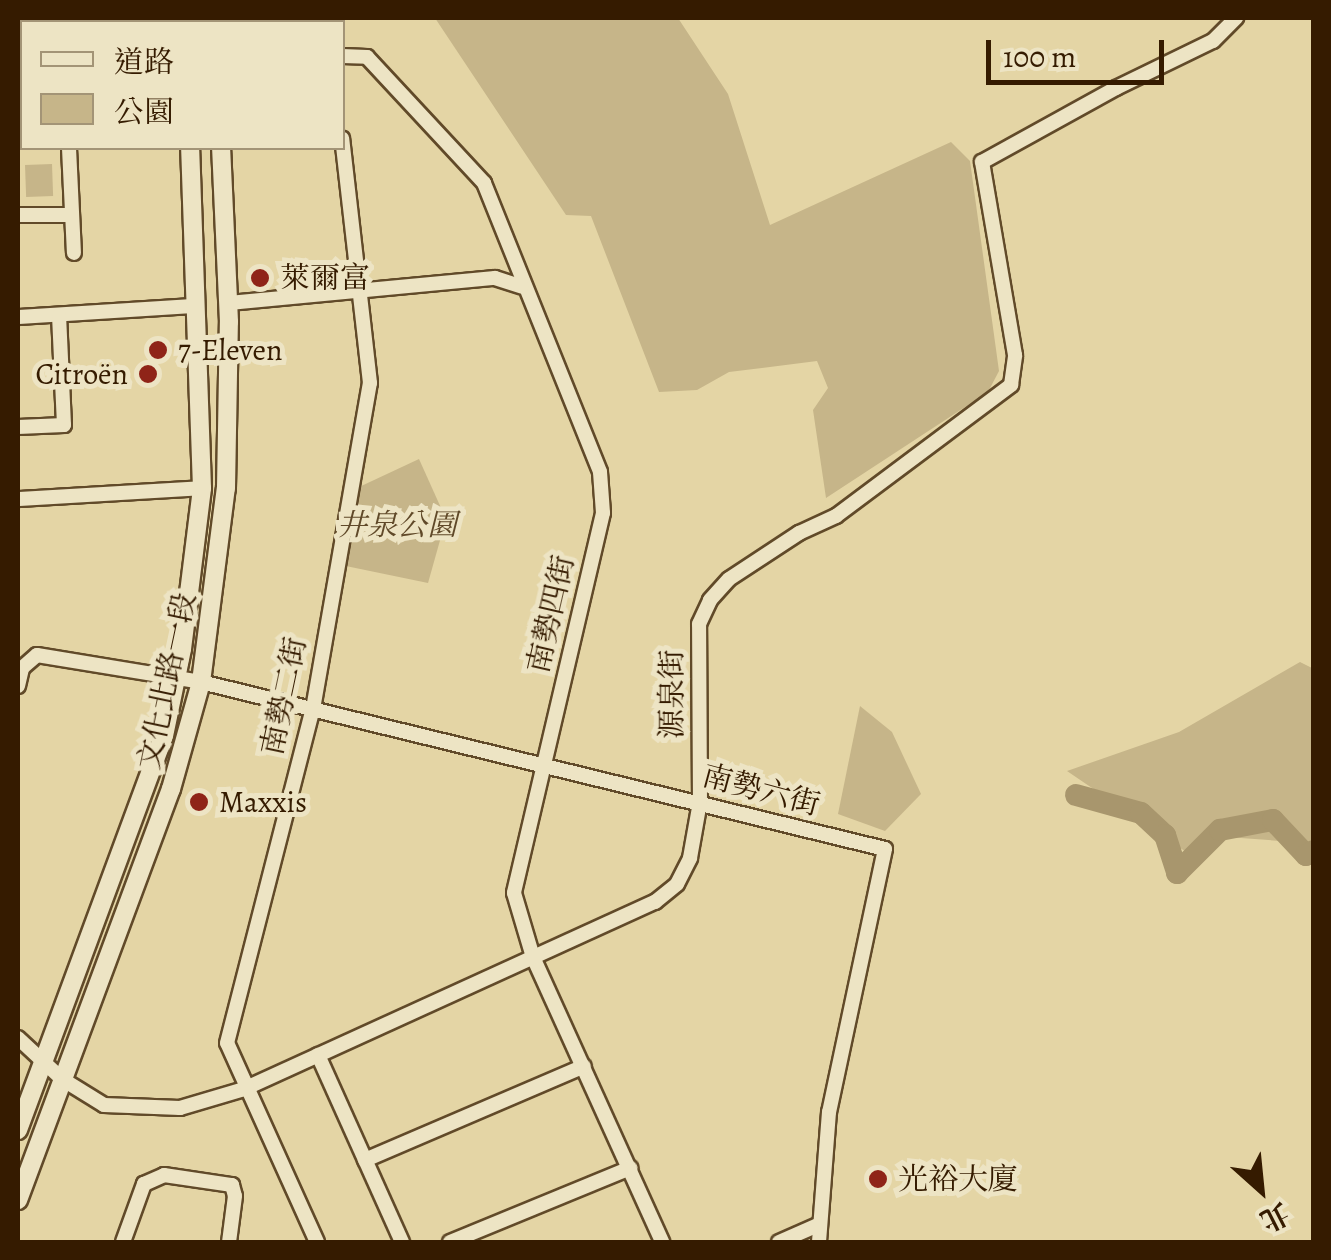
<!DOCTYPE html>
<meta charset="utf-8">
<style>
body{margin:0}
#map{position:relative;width:1331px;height:1260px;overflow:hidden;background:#e4d5a5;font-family:Alegreya,"Noto Serif TC",serif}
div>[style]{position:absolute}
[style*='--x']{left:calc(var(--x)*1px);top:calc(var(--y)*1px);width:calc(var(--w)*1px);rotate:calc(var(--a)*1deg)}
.green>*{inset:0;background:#c6b589;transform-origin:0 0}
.river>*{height:22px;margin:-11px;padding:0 11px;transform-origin:11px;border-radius:11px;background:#a8966d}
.roads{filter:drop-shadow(2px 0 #614a29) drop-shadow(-2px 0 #614a29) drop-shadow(0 2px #614a29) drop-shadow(0 -2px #614a29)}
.minor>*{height:14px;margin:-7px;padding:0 7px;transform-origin:7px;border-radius:7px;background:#ede4c4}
.tertiary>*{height:18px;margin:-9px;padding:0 9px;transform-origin:9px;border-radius:9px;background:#ede4c4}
.dots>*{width:28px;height:28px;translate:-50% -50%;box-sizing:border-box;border:5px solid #ede4c4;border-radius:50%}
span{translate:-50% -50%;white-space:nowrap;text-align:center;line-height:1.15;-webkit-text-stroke:10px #ede4c4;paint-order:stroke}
.poi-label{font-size:30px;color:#351b00}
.left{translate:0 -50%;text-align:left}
.right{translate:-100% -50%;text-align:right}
.park-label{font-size:30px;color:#604929;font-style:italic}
.street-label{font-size:30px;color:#351b00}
.frame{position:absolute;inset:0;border:20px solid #351b00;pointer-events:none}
.legend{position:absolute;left:20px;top:20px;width:325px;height:130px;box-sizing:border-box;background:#ede4c4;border:2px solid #a39476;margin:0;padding:12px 18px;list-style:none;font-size:30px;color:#351b00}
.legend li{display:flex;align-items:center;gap:20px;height:50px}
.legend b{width:50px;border:2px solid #a39476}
.north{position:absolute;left:1211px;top:1140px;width:100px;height:100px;-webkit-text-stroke:8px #ede4c4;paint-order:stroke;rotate:153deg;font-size:28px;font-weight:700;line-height:40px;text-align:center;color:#351b00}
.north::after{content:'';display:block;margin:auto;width:35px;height:45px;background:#351b00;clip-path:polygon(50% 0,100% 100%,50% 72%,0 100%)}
.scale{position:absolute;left:986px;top:40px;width:178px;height:45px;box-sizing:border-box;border:5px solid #351b00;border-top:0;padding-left:12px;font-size:30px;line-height:35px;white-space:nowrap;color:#351b00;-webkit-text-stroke:8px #ede4c4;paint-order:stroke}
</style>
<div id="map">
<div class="green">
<div style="clip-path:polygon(435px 18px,678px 18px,728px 94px,770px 225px,951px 142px,970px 161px,999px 371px,988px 392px,826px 498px,813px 410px,828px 388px,817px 361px,729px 372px,697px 390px,659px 392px,591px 216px,566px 215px)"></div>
<div style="left:52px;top:164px;width:32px;height:27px;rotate:88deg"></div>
<div style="clip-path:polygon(419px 459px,446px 519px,428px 583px,341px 565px,357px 488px)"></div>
<div style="clip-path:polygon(1300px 662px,1314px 669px,1314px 840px,1308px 843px,1227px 837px,1195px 858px,1067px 771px,1179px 732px)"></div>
<div style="clip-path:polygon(860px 706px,892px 732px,921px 794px,885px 831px,838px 814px)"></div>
</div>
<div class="river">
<div style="--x:1076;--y:795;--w:67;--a:15.5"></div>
<div style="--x:1141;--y:813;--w:33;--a:43"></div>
<div style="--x:1165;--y:835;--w:40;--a:72"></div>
<div style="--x:1177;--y:873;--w:61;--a:-45"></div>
<div style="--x:1220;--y:830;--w:54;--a:-10.7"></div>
<div style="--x:1273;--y:820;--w:48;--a:46.7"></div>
<div style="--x:1306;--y:855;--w:9;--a:-27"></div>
</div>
<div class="roads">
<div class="minor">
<div style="--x:60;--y:18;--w:4;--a:76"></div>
<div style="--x:18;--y:36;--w:4;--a:14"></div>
<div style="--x:342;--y:56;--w:25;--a:2"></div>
<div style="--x:367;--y:57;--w:172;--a:47.1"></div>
<div style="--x:484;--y:183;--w:311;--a:68.1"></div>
<div style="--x:600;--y:472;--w:41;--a:85.8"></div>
<div style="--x:603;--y:513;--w:390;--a:103.2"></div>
<div style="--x:514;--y:893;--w:67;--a:73.5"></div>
<div style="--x:533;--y:957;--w:313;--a:65.6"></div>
<div style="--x:69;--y:148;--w:105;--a:87.3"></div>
<div style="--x:18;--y:215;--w:54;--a:0"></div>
<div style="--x:229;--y:303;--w:267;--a:-5.4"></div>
<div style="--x:495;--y:278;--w:28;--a:18"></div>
<div style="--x:18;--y:317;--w:176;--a:-3.6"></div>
<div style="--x:18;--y:427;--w:46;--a:-2.5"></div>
<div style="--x:64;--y:425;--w:110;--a:-92.6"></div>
<div style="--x:18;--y:499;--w:184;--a:-3.4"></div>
<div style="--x:18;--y:686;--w:18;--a:-77"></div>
<div style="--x:22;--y:668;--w:20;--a:-41"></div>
<div style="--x:37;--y:655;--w:166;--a:9.3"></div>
<div style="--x:201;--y:682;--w:704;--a:13.72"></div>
<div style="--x:885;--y:849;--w:269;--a:102"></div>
<div style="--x:829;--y:1112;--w:130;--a:94.4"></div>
<div style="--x:18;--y:1038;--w:60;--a:43"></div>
<div style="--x:62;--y:1079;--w:49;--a:31.8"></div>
<div style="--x:104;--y:1105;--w:76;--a:2.3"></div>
<div style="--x:180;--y:1108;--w:67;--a:-16.5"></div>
<div style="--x:244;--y:1089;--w:452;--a:-24.5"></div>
<div style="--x:655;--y:902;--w:28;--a:-39"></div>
<div style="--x:677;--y:884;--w:29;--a:-63"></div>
<div style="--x:690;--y:858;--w:57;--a:-79.9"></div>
<div style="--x:700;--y:802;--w:178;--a:-90.3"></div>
<div style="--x:699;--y:624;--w:26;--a:-65"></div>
<div style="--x:710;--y:600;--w:28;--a:-48"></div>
<div style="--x:729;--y:579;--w:84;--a:-33.3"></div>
<div style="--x:799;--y:533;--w:41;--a:-24.7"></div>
<div style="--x:836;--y:516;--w:219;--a:-36.8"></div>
<div style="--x:1011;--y:385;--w:30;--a:-82"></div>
<div style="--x:1015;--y:355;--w:196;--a:-99.7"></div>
<div style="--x:982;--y:162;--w:153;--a:-28.9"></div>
<div style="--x:1116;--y:88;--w:108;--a:-25.9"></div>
<div style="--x:1213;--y:41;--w:33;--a:-45"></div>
<div style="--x:318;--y:1055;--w:205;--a:65.8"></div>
<div style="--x:365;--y:1160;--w:238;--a:-23.2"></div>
<div style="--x:123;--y:1242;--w:62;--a:-70.1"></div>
<div style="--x:144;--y:1184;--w:22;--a:-24"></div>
<div style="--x:164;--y:1175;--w:69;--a:8.4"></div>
<div style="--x:232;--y:1185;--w:11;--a:75"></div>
<div style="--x:235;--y:1196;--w:46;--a:97.4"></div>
<div style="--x:317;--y:1242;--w:218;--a:-114.3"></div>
<div style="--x:227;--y:1043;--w:345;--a:-75.6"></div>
<div style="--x:313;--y:709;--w:331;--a:-80.1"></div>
<div style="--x:370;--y:383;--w:246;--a:-96.5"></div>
<div style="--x:450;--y:1242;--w:195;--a:-22.3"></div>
<div style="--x:779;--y:1242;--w:43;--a:-23.6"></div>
</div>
<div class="tertiary">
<div style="--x:182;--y:18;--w:4;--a:76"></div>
<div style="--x:211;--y:18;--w:4;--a:90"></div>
<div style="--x:18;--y:1130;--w:420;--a:-69.7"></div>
<div style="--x:164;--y:736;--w:89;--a:-78.3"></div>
<div style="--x:182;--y:649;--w:162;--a:-82.9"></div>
<div style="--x:202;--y:488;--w:340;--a:-92"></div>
<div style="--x:18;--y:1200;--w:439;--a:-69.6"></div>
<div style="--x:171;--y:789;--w:111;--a:-74.3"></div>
<div style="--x:201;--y:682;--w:196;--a:-82.7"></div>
<div style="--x:226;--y:488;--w:166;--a:-89"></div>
<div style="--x:229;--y:322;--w:174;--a:-92.6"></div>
</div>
</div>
<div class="dots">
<div style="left:260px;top:278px;background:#8f2418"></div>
<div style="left:158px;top:350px;background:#8f2418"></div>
<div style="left:148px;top:374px;background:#8f2418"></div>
<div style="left:199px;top:802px;background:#8f2418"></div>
<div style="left:878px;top:1179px;background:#8f2418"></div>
</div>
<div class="poi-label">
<span class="left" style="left:280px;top:278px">萊爾富</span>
<span class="left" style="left:178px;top:350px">7-Eleven</span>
<span class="right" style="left:128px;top:374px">Citroën</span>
<span class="left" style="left:219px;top:802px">Maxxis</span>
<span class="left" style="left:898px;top:1179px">光裕大廈</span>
</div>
<div class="park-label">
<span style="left:397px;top:525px">井泉公園</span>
</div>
<div class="street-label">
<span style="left:551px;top:614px;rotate:-77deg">南勢四街</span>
<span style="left:167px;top:681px;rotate:-78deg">文化北路一段</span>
<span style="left:672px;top:694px;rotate:-90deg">源泉街</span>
<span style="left:284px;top:696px;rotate:-78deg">南勢二街</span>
<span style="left:761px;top:790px;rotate:15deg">南勢六街</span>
</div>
<div class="frame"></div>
<ul class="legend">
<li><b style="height:12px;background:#ede4c4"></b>道路</li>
<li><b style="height:28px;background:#c6b589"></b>公園</li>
</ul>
<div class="north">北</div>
<div class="scale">100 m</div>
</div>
